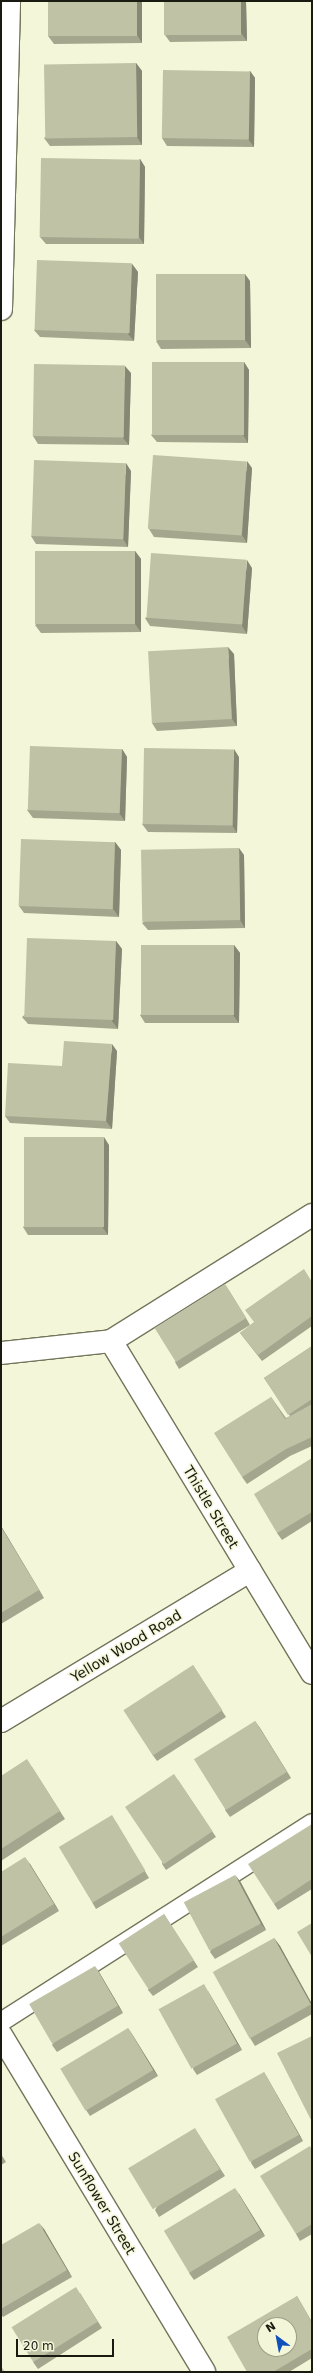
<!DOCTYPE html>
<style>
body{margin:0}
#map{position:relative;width:313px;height:2373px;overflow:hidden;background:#f3f6d8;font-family:"DejaVu Sans",sans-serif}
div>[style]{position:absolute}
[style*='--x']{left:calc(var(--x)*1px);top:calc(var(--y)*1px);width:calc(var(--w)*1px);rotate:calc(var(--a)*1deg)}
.roads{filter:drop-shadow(1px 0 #73755b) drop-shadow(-1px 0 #73755b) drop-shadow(0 1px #73755b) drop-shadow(0 -1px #73755b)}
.lane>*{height:18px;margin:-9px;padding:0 9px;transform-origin:9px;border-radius:9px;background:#fff}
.street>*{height:22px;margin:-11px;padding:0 11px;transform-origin:11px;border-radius:11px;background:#fff}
.wall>*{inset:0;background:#a4a78e}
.shaded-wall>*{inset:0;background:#868874}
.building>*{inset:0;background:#bfc2a5;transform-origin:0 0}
span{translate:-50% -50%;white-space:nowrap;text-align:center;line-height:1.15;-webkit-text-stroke:3px #f3f6d8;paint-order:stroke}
.street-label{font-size:14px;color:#191a10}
.frame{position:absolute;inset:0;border:2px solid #191a10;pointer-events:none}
.north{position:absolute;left:257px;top:2317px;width:40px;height:40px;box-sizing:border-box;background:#f3f6d8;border:1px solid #9c9e88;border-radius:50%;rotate:328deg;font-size:11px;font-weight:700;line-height:16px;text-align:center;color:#191a10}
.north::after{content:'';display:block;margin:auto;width:14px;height:18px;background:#0f50bb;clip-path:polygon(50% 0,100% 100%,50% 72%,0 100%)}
.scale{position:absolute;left:16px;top:2339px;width:98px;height:18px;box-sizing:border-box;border:2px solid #191a10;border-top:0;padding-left:5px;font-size:12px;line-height:14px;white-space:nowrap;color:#191a10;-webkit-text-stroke:3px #f3f6d8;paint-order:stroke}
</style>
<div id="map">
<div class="roads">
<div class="lane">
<div style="--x:1;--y:2022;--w:369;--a:-32.6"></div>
</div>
<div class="street">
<div style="--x:1;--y:309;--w:308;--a:-88.5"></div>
<div style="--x:111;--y:1341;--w:388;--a:58.8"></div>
<div style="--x:1;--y:1353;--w:111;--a:-6.2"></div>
<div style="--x:111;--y:1341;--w:237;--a:-32.1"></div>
<div style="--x:1;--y:1721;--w:291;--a:-31.1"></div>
<div style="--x:1;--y:2035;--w:393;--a:58.9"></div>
</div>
</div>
<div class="wall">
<div style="clip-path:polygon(48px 1px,142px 1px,142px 43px,54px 44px,48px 36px)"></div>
<div style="clip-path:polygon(164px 1px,246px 1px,247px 41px,170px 42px,165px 35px)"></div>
<div style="clip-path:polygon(136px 63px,142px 71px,142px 145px,50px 146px,44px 138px)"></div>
<div style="clip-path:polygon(250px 71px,255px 78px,254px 147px,167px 146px,162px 138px)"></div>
<div style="clip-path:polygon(140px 159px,145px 167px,144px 244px,46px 244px,40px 237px)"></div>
<div style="clip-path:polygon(132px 264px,138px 272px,134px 341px,40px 337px,34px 330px)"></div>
<div style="clip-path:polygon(250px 281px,251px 348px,161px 349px,156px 341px)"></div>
<div style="clip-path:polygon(244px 362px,249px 370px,248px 443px,157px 442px,151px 435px)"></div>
<div style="clip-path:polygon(131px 373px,129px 445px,38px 444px,33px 436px)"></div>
<div style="clip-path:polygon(252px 468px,247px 543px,154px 537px,149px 529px)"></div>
<div style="clip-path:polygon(131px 471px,128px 547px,36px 544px,31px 536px)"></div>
<div style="clip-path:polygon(135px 551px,141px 559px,141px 632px,41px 633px,35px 625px)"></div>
<div style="clip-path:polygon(252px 568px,247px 634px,150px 626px,145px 618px)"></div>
<div style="clip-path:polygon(234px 654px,237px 726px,157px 731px,152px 723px)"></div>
<div style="clip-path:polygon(122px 749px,127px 757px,125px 821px,33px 818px,27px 810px)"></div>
<div style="clip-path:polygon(239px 757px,237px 833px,148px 832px,142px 824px)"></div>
<div style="clip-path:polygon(115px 842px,121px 850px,119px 917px,24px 913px,19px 906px)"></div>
<div style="clip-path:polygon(244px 855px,245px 928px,148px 930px,142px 923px)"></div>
<div style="clip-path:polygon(116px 941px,122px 949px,118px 1029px,28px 1024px,22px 1017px)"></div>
<div style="clip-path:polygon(234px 945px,240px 953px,239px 1023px,145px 1023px,140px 1015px)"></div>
<div style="clip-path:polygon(117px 1051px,112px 1129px,10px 1123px,5px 1116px,62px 1066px)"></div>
<div style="clip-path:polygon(109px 1145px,108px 1235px,28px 1235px,23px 1227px)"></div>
<div style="clip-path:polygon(312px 1282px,312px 1326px,262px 1361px,240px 1333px)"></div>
<div style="clip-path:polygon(229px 1291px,250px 1325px,179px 1369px,175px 1362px)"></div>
<div style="clip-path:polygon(312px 1346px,312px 1446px,290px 1456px,247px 1484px,242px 1477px,271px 1397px,286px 1418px,290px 1416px,264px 1378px)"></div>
<div style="clip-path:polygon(312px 1458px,312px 1521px,282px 1540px,277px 1533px)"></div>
<div style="clip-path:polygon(1px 1526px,44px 1598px,1px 1624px)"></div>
<div style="clip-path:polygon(193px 1665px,226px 1717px,157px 1761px,152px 1754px)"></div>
<div style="clip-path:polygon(255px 1721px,291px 1778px,230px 1817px,225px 1810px)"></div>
<div style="clip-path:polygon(32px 1767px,65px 1819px,1px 1861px,1px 1776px)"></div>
<div style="clip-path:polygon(178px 1780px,216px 1837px,166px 1870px,162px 1864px)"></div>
<div style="clip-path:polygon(116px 1822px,149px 1878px,96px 1909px,92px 1902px)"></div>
<div style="clip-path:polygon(312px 1824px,312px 1889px,278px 1910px,274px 1904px)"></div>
<div style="clip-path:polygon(30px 1864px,59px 1911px,1px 1946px,1px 1872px)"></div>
<div style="clip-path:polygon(240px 1881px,266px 1930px,215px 1959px,210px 1952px)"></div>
<div style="clip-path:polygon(164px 1914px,198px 1967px,153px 1996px,148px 1990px)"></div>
<div style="clip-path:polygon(274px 1938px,280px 1946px,312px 2004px,312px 2014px,255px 2046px,250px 2038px)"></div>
<div style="clip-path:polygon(99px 1972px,123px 2013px,57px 2052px,52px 2045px)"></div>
<div style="clip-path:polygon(208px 1991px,242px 2050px,197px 2075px,193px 2069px)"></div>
<div style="clip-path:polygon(128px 2028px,158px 2076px,90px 2116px,86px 2110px)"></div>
<div style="clip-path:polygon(264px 2072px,268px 2079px,303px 2141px,255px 2169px,251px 2163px)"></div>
<div style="clip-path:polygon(199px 2135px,225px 2176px,159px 2217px,155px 2210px)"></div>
<div style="clip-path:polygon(312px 2149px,312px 2234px,300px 2241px,296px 2234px)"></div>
<div style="clip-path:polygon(1px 2154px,6px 2162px,1px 2165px)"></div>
<div style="clip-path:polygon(239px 2194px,265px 2236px,194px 2280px,189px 2273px)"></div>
<div style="clip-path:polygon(44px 2229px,72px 2277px,3px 2317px,1px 2314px,1px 2245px)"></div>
<div style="clip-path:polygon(80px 2293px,102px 2328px,38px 2369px,33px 2362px)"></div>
<div style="clip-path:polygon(297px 2296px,312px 2322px,312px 2358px,289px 2372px,247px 2372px)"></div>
</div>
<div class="shaded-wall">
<div style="clip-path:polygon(137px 1px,142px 1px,142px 43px,137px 35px)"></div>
<div style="clip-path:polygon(241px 1px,246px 1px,247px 41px,241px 33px)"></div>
<div style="clip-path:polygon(136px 63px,142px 71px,142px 145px,137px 137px)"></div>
<div style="clip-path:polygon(250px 71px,255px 78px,254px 147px,248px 139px)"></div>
<div style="clip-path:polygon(140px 159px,145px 167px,144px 244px,139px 237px)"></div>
<div style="clip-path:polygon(132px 264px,138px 272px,134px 341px,128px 334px)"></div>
<div style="clip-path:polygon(245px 274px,250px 281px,251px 348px,245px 340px)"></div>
<div style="clip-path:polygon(244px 362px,249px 370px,248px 443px,243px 435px)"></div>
<div style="clip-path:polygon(125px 366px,131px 373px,129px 445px,123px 438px)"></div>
<div style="clip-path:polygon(247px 461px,252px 468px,247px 543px,242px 535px)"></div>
<div style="clip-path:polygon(126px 463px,131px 471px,128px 547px,123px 539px)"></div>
<div style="clip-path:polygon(135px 551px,141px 559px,141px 632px,135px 624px)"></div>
<div style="clip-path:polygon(247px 560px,252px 568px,247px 634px,242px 626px)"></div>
<div style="clip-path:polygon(228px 647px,234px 654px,237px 726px,232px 719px)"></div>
<div style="clip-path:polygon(122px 749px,127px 757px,125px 821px,119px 813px)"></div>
<div style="clip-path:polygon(234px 749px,239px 757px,237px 833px,232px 825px)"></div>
<div style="clip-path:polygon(115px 842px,121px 850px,119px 917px,113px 909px)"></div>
<div style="clip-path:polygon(239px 848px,244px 855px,245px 928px,240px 920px)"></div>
<div style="clip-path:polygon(116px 941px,122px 949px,118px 1029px,112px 1021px)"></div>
<div style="clip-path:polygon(234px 945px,240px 953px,239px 1023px,233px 1015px)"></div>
<div style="clip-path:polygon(112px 1044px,117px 1051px,112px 1129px,106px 1121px)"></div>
<div style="clip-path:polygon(104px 1137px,109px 1145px,108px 1235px,103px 1228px)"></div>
<div style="clip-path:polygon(225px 1284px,229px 1291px,250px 1325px,246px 1318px)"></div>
<div style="clip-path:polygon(1px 1526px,44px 1598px,39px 1590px,1px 1527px)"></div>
<div style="clip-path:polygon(255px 1721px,260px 1728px,291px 1778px,287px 1772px)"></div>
<div style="clip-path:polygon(25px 1857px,30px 1864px,59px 1911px,54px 1904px)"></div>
<div style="clip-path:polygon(235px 1875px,240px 1881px,266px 1930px,261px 1924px)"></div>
<div style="clip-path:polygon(274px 1938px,280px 1946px,312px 2004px,312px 2006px)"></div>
<div style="clip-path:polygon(95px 1966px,99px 1972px,123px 2013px,118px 2006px)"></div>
<div style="clip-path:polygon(204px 1984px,208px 1991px,242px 2050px,237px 2043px)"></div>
<div style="clip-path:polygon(128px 2028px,132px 2034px,158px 2076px,153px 2070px)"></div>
<div style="clip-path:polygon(264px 2072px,268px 2079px,303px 2141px,299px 2135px)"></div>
<div style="clip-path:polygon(235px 2188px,239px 2194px,265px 2236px,260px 2230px)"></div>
<div style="clip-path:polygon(39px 2223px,44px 2229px,72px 2277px,67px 2270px)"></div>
</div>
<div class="building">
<div style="left:48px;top:1px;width:89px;height:35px"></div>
<div style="left:164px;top:1px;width:77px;height:34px"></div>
<div style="left:136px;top:63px;width:74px;height:92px;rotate:89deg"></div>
<div style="left:163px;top:70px;width:87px;height:68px;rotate:1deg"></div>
<div style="left:41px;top:158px;width:99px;height:79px;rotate:1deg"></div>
<div style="left:37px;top:260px;width:95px;height:70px;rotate:2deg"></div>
<div style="left:245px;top:274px;width:66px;height:89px;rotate:90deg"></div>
<div style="left:152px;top:362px;width:92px;height:73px"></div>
<div style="left:34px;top:364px;width:91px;height:72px;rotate:1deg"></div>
<div style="left:153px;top:455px;width:94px;height:74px;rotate:4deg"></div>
<div style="left:34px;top:460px;width:92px;height:76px;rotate:2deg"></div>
<div style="left:135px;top:551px;width:73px;height:100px;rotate:90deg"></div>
<div style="left:151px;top:553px;width:96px;height:65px;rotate:4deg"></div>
<div style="left:228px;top:647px;width:72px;height:80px;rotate:87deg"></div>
<div style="left:30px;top:746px;width:92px;height:64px;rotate:2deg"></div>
<div style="left:144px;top:748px;width:90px;height:76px;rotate:1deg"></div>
<div style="left:21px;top:839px;width:94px;height:67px;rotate:2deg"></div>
<div style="left:239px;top:848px;width:72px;height:98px;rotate:89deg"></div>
<div style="left:27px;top:938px;width:89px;height:79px;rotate:2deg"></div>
<div style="left:141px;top:945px;width:93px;height:70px"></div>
<div style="clip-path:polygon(64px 1041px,112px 1044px,106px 1121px,5px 1116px,8px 1063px,62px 1066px)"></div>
<div style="left:24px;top:1137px;width:80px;height:90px"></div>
<div style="clip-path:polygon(304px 1269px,312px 1282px,312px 1316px,258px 1355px,240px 1333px,254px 1322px,245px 1310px)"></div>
<div style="left:225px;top:1284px;width:40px;height:83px;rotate:58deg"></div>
<div style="clip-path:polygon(312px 1346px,312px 1399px,288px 1415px,264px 1378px)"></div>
<div style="clip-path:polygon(271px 1397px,285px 1419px,312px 1404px,312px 1437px,286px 1449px,242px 1477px,214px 1433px)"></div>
<div style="clip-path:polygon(312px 1458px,312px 1512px,277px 1533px,254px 1494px)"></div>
<div style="clip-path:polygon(1px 1527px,39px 1590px,1px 1613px)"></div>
<div style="left:193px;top:1665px;width:54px;height:83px;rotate:57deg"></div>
<div style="left:255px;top:1721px;width:60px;height:72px;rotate:58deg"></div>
<div style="clip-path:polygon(27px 1759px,60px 1811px,1px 1849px,1px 1776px)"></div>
<div style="left:174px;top:1774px;width:69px;height:59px;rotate:56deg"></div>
<div style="left:112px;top:1815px;width:65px;height:62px;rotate:59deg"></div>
<div style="clip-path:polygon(312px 1824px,312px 1879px,274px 1904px,248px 1864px)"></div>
<div style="clip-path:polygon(25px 1857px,54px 1904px,1px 1937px,1px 1872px)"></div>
<div style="left:235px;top:1875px;width:55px;height:58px;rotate:62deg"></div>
<div style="left:164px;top:1914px;width:55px;height:54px;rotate:57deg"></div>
<div style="clip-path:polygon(312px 1923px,312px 1957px,297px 1932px)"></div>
<div style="left:274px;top:1938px;width:76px;height:70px;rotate:61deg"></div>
<div style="left:95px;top:1966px;width:46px;height:76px;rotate:60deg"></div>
<div style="left:204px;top:1984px;width:68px;height:52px;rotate:61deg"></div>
<div style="left:128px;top:2028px;width:49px;height:79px;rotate:59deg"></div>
<div style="clip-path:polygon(312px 2036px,312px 2122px,277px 2053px)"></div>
<div style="left:264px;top:2072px;width:72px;height:56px;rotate:61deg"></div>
<div style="left:195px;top:2128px;width:48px;height:78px;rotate:59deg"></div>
<div style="clip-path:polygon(310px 2146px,312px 2150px,312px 2224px,296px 2234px,260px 2176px)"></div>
<div style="left:235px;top:2188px;width:49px;height:83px;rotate:59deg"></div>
<div style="clip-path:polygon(39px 2223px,67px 2270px,1px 2309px,1px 2245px)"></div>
<div style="left:76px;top:2287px;width:41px;height:76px;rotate:58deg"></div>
<div style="clip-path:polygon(evenodd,297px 2296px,312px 2323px,312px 2349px,273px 2372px,247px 2372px,227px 2337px,297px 2296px,265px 2325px,289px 2325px,289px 2349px,265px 2349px,265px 2325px)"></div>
<div style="clip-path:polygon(1px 2366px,5px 2372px,1px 2372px)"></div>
<div style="clip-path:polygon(312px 2369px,312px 2372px,308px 2372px)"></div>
</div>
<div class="street-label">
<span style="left:211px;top:1507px;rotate:59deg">Thistle Street</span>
<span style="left:126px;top:1646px;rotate:-31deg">Yellow Wood Road</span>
<span style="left:102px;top:2203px;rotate:59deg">Sunflower Street</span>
</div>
<div class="frame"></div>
<div class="north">N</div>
<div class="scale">20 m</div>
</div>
